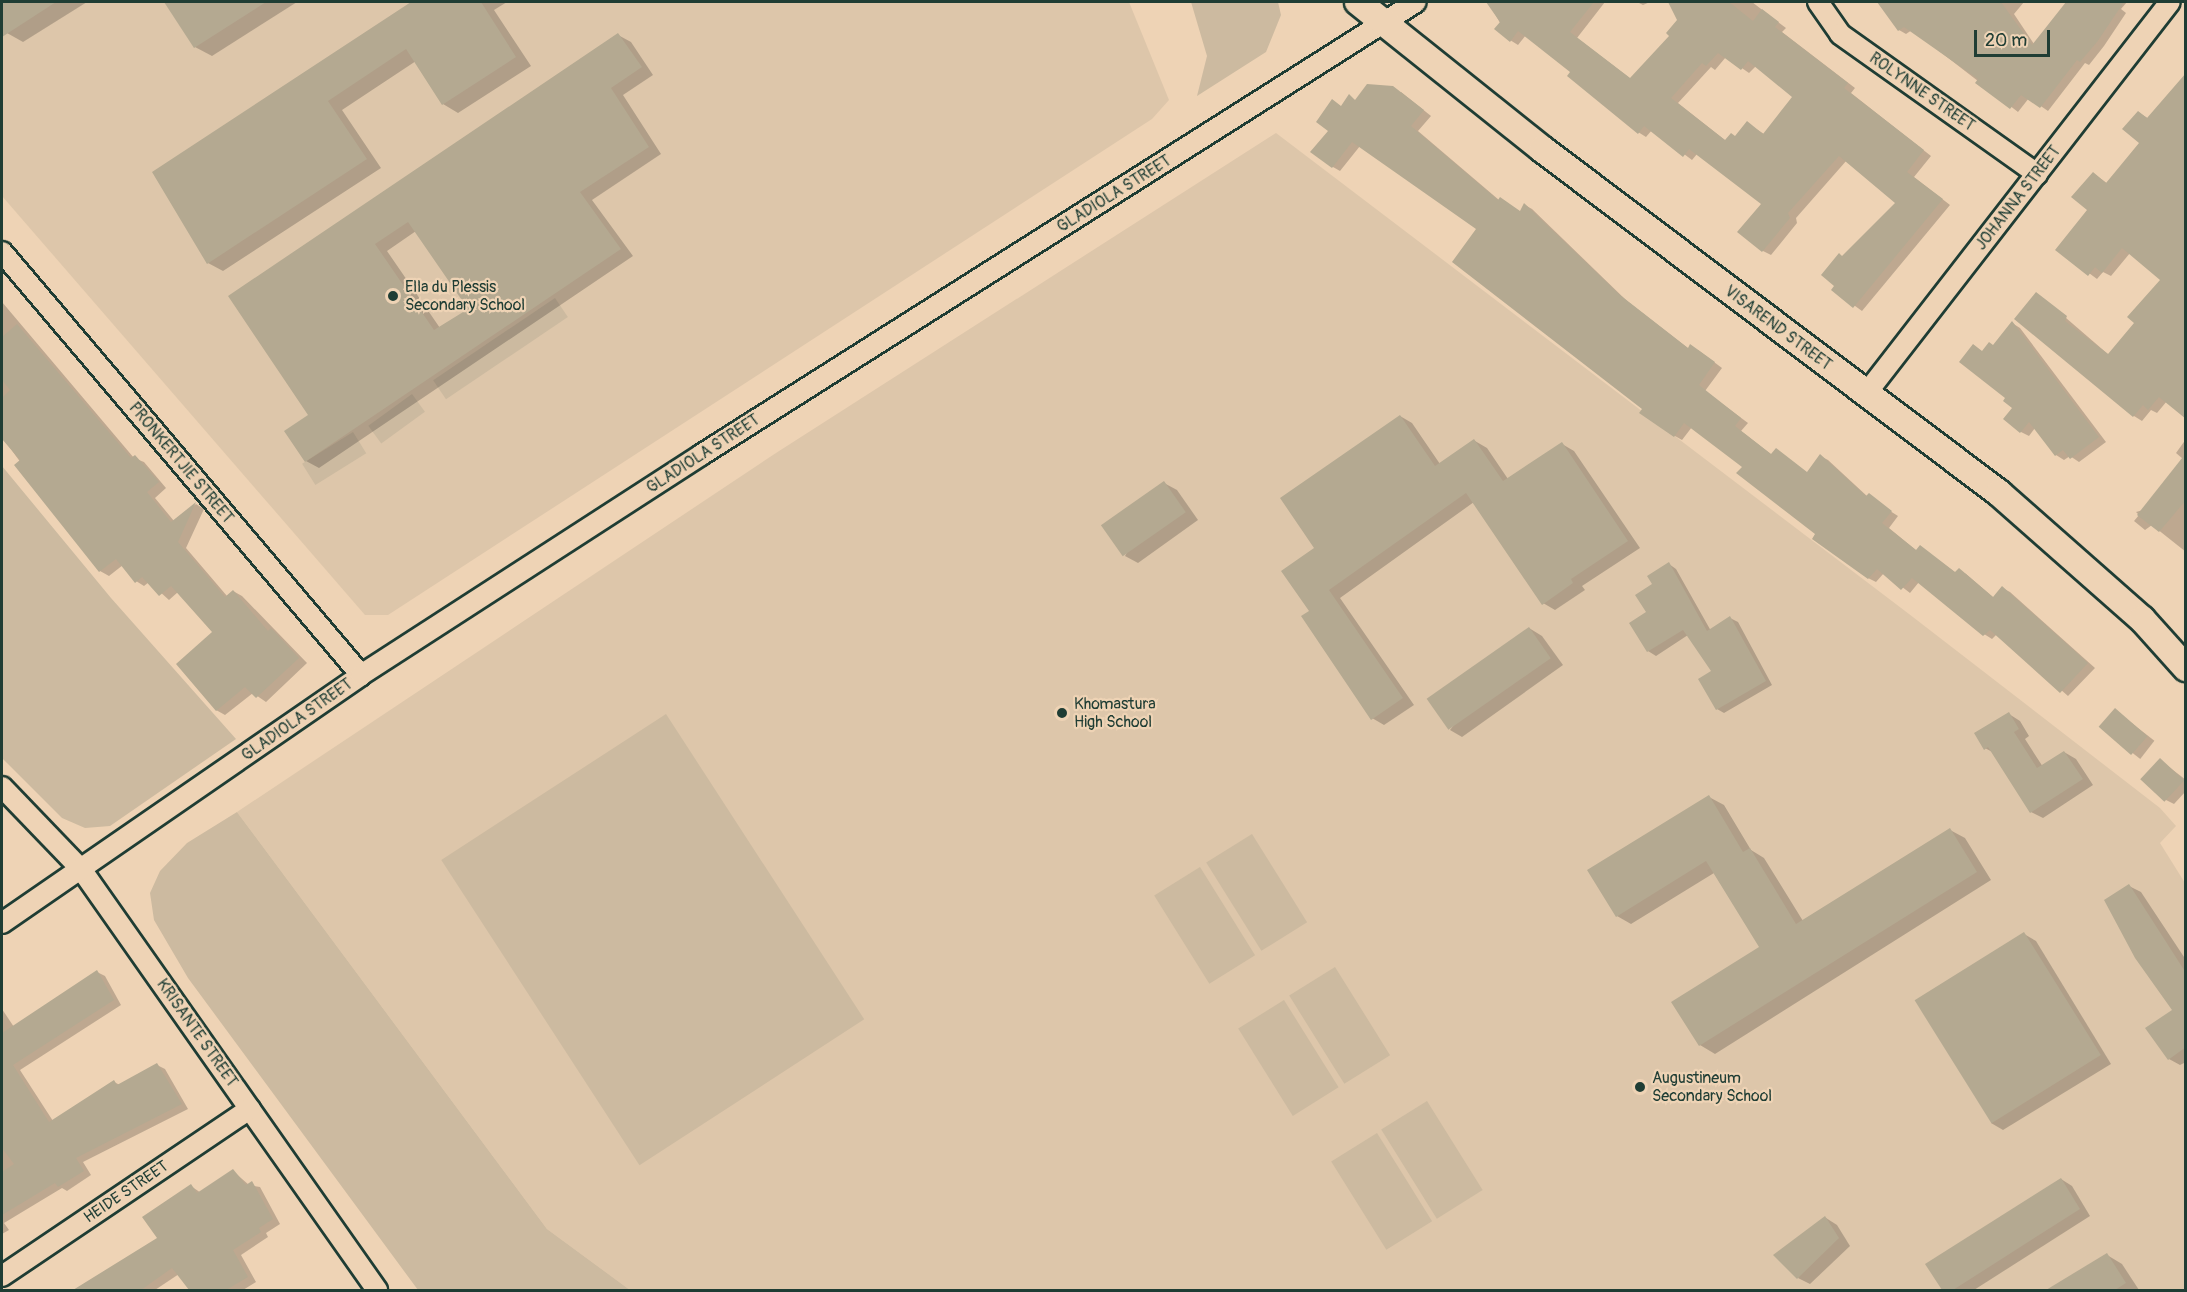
<!DOCTYPE html>
<style>
body{margin:0}
#map{position:relative;width:2187px;height:1292px;overflow:hidden;background:#eed3b5;font-family:Pangolin,sans-serif}
div>[style]{position:absolute}
[style*='--x']{left:calc(var(--x)*1px);top:calc(var(--y)*1px);width:calc(var(--w)*1px);rotate:calc(var(--a)*1deg)}
.built>*{inset:0;background:#ddc6aa}
.green>*{inset:0;background:#ccbaa0;transform-origin:0 0}
.shadow>*{inset:0;background:#0003;transform-origin:0 0}
.building>*{inset:0;background:#b4a991;transform-origin:0 0}
.roads{filter:drop-shadow(2px 0 #1f3d34) drop-shadow(-2px 0 #1f3d34) drop-shadow(0 2px #1f3d34) drop-shadow(0 -2px #1f3d34)}
.minor>*{height:20px;margin:-10px;padding:0 10px;transform-origin:10px;border-radius:10px;background:#eed3b5}
.tertiary>*{height:26px;margin:-13px;padding:0 13px;transform-origin:13px;border-radius:13px;background:#eed3b5}
.dots>*{width:16px;height:16px;translate:-50% -50%;box-sizing:border-box;border:3px solid #eed3b5;border-radius:50%}
span{translate:-50% -50%;white-space:nowrap;text-align:center;line-height:1.15;-webkit-text-stroke:4.5px #eed3b5;paint-order:stroke}
.street-label{font-size:16px;color:#1f3d34}
.poi-label{font-size:16px;color:#1f3d34}
.left{translate:0 -50%;text-align:left}
.frame{position:absolute;inset:0;border:3px solid #1f3d34;pointer-events:none}
.scale{position:absolute;left:1974px;top:30px;width:76px;height:27px;box-sizing:border-box;border:3px solid #1f3d34;border-top:0;padding-left:8px;font-size:18px;line-height:21px;white-space:nowrap;color:#1f3d34;-webkit-text-stroke:4px #eed3b5;paint-order:stroke}
</style>
<div id="map">
<div class="built">
<div style="clip-path:polygon(2px 2px,1129px 2px,1169px 100px,1152px 119px,388px 615px,365px 615px,2px 196px)"></div>
<div style="clip-path:polygon(1276px 133px,1909px 614px,2160px 808px,2176px 826px,2160px 843px,2185px 883px,2185px 1290px,630px 1290px,547px 1229px,237px 812px,776px 453px)"></div>
</div>
<div class="green">
<div style="clip-path:polygon(1191px 2px,1278px 2px,1281px 15px,1266px 52px,1197px 96px,1207px 56px)"></div>
<div style="left:555px;top:298px;width:23px;height:147px;rotate:56deg"></div>
<div style="left:412px;top:394px;width:22px;height:54px;rotate:54deg"></div>
<div style="left:353px;top:432px;width:25px;height:60px;rotate:58deg"></div>
<div style="clip-path:polygon(2px 466px,111px 598px,236px 739px,110px 826px,85px 828px,62px 818px,2px 758px)"></div>
<div style="left:666px;top:714px;width:364px;height:268px;rotate:57deg"></div>
<div style="clip-path:polygon(237px 812px,547px 1229px,630px 1290px,418px 1290px,188px 978px,154px 920px,150px 893px,160px 871px,187px 843px)"></div>
<div style="left:1252px;top:834px;width:104px;height:54px;rotate:58deg"></div>
<div style="left:1200px;top:867px;width:104px;height:54px;rotate:58deg"></div>
<div style="left:1335px;top:967px;width:104px;height:54px;rotate:58deg"></div>
<div style="left:1284px;top:1000px;width:103px;height:54px;rotate:58deg"></div>
<div style="left:1427px;top:1101px;width:105px;height:54px;rotate:58deg"></div>
<div style="left:1377px;top:1133px;width:104px;height:54px;rotate:58deg"></div>
</div>
<div class="shadow">
<div style="clip-path:polygon(2px 2px,87px 2px,23px 42px,7px 33px,2px 24px)"></div>
<div style="clip-path:polygon(166px 2px,297px 2px,212px 56px,195px 47px)"></div>
<div style="clip-path:polygon(413px 2px,507px 2px,494px 10px,531px 66px,458px 113px,443px 104px,416px 61px,342px 110px,381px 168px,223px 271px,208px 263px,154px 172px)"></div>
<div style="clip-path:polygon(evenodd,1488px 2px,1605px 2px,1577px 38px,1631px 79px,1671px 36px,1679px 20px,1670px 2px,1752px 2px,1786px 28px,1782px 32px,1855px 88px,1851px 93px,1931px 156px,1914px 177px,1950px 205px,1862px 311px,1833px 290px,1843px 258px,1898px 203px,1847px 160px,1796px 218px,1797px 223px,1771px 255px,1763px 251px,1763px 203px,1697px 154px,1692px 160px,1652px 130px,1646px 137px,1638px 132px,1572px 71px,1526px 35px,1518px 45px,1510px 40px,1488px 2px,1726px 57px,1749px 73px,1756px 66px,1794px 96px,1764px 134px,1747px 123px,1736px 137px,1726px 141px,1678px 103px,1711px 67px,1715px 70px,1726px 57px)"></div>
<div style="clip-path:polygon(1637px 2px,1650px 2px,1643px 5px)"></div>
<div style="clip-path:polygon(1890px 2px,2024px 2px,2014px 14px,2034px 44px,2068px 2px,2127px 2px,2121px 9px,2126px 13px,2104px 46px,2089px 65px,2085px 63px,2048px 111px,2029px 98px,2018px 112px,1912px 30px,1906px 34px,1899px 30px,1883px 7px)"></div>
<div style="clip-path:polygon(evenodd,618px 35px,631px 42px,653px 75px,623px 95px,661px 154px,592px 200px,633px 256px,319px 468px,306px 461px,310px 415px,230px 297px,618px 35px,416px 231px,470px 309px,440px 328px,387px 251px,416px 231px)"></div>
<div style="clip-path:polygon(2179px 83px,2167px 401px,2157px 413px,2151px 410px,2142px 421px,2134px 416px,2044px 299px,2109px 355px,2136px 323px,2162px 280px,2130px 253px,2111px 276px,2103px 272px,2097px 279px,2058px 250px,2089px 210px,2093px 173px,2108px 184px,2141px 143px,2138px 112px,2149px 119px)"></div>
<div style="clip-path:polygon(1401px 92px,1431px 116px,1418px 131px,1499px 200px,1521px 212px,1525px 205px,1532px 209px,1627px 301px,1689px 349px,1698px 350px,1722px 368px,1705px 391px,1748px 423px,1741px 431px,1772px 455px,1808px 473px,1820px 456px,1828px 460px,1868px 497px,1898px 516px,1889px 528px,1917px 551px,1920px 547px,1956px 573px,1959px 570px,1966px 574px,1994px 598px,2002px 588px,2010px 592px,2095px 668px,2068px 696px,1997px 634px,1992px 639px,1984px 634px,1919px 582px,1910px 593px,1884px 573px,1876px 582px,1868px 578px,1744px 466px,1692px 427px,1682px 440px,1675px 436px,1644px 408px,1478px 229px,1360px 146px,1340px 171px,1333px 167px,1330px 131px,1349px 96px,1356px 101px)"></div>
<div style="clip-path:polygon(2px 302px,134px 458px,144px 462px,166px 488px,155px 498px,174px 521px,196px 504px,204px 509px,186px 548px,227px 596px,233px 591px,242px 596px,307px 663px,266px 702px,253px 693px,225px 715px,216px 710px,214px 632px,178px 592px,169px 600px,149px 582px,144px 586px,136px 581px,123px 565px,109px 576px,100px 571px,2px 437px)"></div>
<div style="clip-path:polygon(2012px 323px,2020px 328px,2106px 442px,2079px 462px,2070px 456px,2064px 460px,2056px 455px,2035px 428px,2029px 436px,2021px 432px,2014px 408px,1983px 352px,1994px 347px)"></div>
<div style="clip-path:polygon(1400px 416px,1412px 423px,1440px 464px,1475px 441px,1487px 448px,1508px 479px,1562px 444px,1574px 451px,1640px 548px,1582px 586px,1585px 590px,1555px 610px,1543px 603px,1474px 502px,1340px 598px,1414px 705px,1384px 725px,1372px 718px,1311px 611px,1316px 548px)"></div>
<div style="clip-path:polygon(2186px 439px,2186px 552px,2152px 525px,2145px 530px,2134px 521px,2139px 515px,2136px 512px,2143px 510px,2183px 459px,2176px 453px)"></div>
<div style="clip-path:polygon(1164px 483px,1177px 490px,1198px 520px,1138px 563px,1125px 556px)"></div>
<div style="clip-path:polygon(1669px 564px,1676px 569px,1711px 631px,1730px 618px,1738px 622px,1772px 685px,1724px 713px,1717px 709px,1713px 671px,1688px 635px,1656px 656px,1648px 651px,1631px 624px,1648px 613px,1654px 585px)"></div>
<div style="clip-path:polygon(1529px 628px,1542px 636px,1563px 665px,1462px 737px,1450px 730px)"></div>
<div style="left:2115px;top:710px;width:50px;height:23px;rotate:38deg"></div>
<div style="clip-path:polygon(2009px 714px,2020px 721px,2029px 736px,2025px 739px,2043px 767px,2064px 752px,2076px 759px,2093px 785px,2043px 818px,2031px 812px,1994px 753px,1985px 748px)"></div>
<div style="clip-path:polygon(2160px 760px,2186px 780px,2186px 791px,2174px 804px,2166px 800px)"></div>
<div style="clip-path:polygon(1709px 797px,1724px 805px,1751px 850px,1764px 858px,1803px 921px,1950px 830px,1965px 838px,1991px 880px,1715px 1054px,1700px 1045px,1673px 1003px,1761px 948px,1714px 873px,1631px 924px,1617px 916px)"></div>
<div style="clip-path:polygon(2129px 886px,2141px 892px,2186px 960px,2186px 1062px,2180px 1065px,2169px 1059px,2174px 1010px)"></div>
<div style="clip-path:polygon(2024px 934px,2036px 941px,2111px 1064px,2003px 1130px,1991px 1123px)"></div>
<div style="clip-path:polygon(97px 972px,105px 976px,121px 1005px,20px 1070px,53px 1121px,114px 1082px,120px 1085px,157px 1065px,165px 1069px,188px 1109px,83px 1162px,91px 1175px,67px 1191px,62px 1188px,4px 1223px,9px 1230px,2px 1234px,2px 1009px,14px 1027px)"></div>
<div style="clip-path:polygon(233px 1171px,249px 1185px,260px 1187px,280px 1224px,266px 1233px,268px 1237px,241px 1255px,256px 1282px,243px 1290px,191px 1290px,179px 1274px,155px 1290px,77px 1290px,159px 1239px,191px 1186px,201px 1193px)"></div>
<div style="clip-path:polygon(2061px 1179px,2072px 1186px,2090px 1216px,1974px 1290px,1944px 1290px,1927px 1264px)"></div>
<div style="clip-path:polygon(1826px 1218px,1837px 1225px,1850px 1246px,1810px 1284px,1798px 1278px)"></div>
<div style="clip-path:polygon(2107px 1255px,2122px 1264px,2139px 1290px,2050px 1290px)"></div>
</div>
<div class="building">
<div style="clip-path:polygon(2px 2px,56px 2px,2px 37px)"></div>
<div style="clip-path:polygon(164px 2px,266px 2px,194px 48px)"></div>
<div style="clip-path:polygon(411px 2px,481px 2px,516px 57px,442px 105px,406px 49px,328px 101px,367px 159px,207px 264px,152px 172px)"></div>
<div style="clip-path:polygon(evenodd,1486px 2px,1594px 2px,1570px 32px,1630px 78px,1669px 36px,1666px 33px,1677px 20px,1668px 2px,1729px 2px,1753px 21px,1762px 9px,1779px 22px,1775px 27px,1848px 83px,1844px 88px,1924px 150px,1907px 172px,1943px 199px,1853px 308px,1831px 290px,1834px 286px,1821px 275px,1839px 253px,1842px 256px,1895px 203px,1839px 156px,1788px 213px,1790px 218px,1762px 252px,1737px 232px,1761px 204px,1689px 149px,1683px 157px,1644px 126px,1638px 134px,1567px 76px,1570px 72px,1518px 31px,1510px 42px,1494px 29px,1500px 22px,1486px 2px,1718px 53px,1741px 70px,1748px 61px,1792px 97px,1763px 134px,1747px 121px,1735px 136px,1731px 133px,1725px 140px,1671px 98px,1702px 63px,1706px 66px,1718px 53px)"></div>
<div style="clip-path:polygon(1877px 2px,2001px 2px,2032px 45px,2066px 2px,2124px 2px,2097px 42px,2080px 62px,2077px 60px,2040px 108px,2021px 95px,2010px 109px,1975px 83px,1978px 79px,1904px 27px,1898px 31px)"></div>
<div style="clip-path:polygon(evenodd,618px 33px,642px 67px,611px 88px,649px 147px,580px 192px,621px 249px,305px 462px,284px 431px,308px 415px,228px 296px,618px 33px,408px 222px,468px 309px,434px 330px,375px 244px,408px 222px)"></div>
<div style="clip-path:polygon(2186px 73px,2186px 419px,2159px 397px,2148px 410px,2143px 405px,2133px 417px,2014px 319px,2036px 292px,2067px 316px,2065px 321px,2108px 354px,2134px 323px,2127px 317px,2160px 280px,2122px 248px,2102px 273px,2095px 267px,2088px 276px,2055px 250px,2087px 210px,2071px 197px,2093px 172px,2106px 183px,2139px 143px,2122px 129px,2138px 111px,2147px 118px)"></div>
<div style="clip-path:polygon(1367px 84px,1393px 86px,1424px 110px,1411px 126px,1498px 200px,1500px 197px,1520px 211px,1524px 203px,1620px 295px,1688px 348px,1690px 344px,1715px 362px,1699px 385px,1741px 418px,1735px 426px,1771px 454px,1776px 448px,1807px 472px,1820px 454px,1866px 496px,1869px 493px,1892px 511px,1882px 523px,1916px 550px,1920px 545px,1955px 572px,1959px 568px,1993px 597px,2002px 586px,2088px 663px,2060px 693px,1990px 630px,1983px 636px,1912px 578px,1901px 590px,1877px 569px,1868px 579px,1812px 539px,1815px 534px,1736px 473px,1742px 467px,1684px 423px,1674px 437px,1639px 413px,1642px 409px,1452px 262px,1476px 229px,1352px 142px,1332px 168px,1310px 152px,1328px 131px,1316px 122px,1332px 99px,1341px 106px,1349px 94px,1355px 100px)"></div>
<div style="clip-path:polygon(2012px 321px,2099px 437px,2070px 459px,2063px 450px,2055px 456px,2029px 422px,2020px 433px,2003px 419px,2012px 408px,2003px 401px,2005px 398px,1959px 362px,1973px 344px,1982px 351px,1989px 342px,1993px 345px)"></div>
<div style="clip-path:polygon(17px 324px,131px 458px,135px 455px,159px 482px,147px 492px,171px 522px,196px 502px,178px 542px,225px 597px,233px 590px,268px 631px,271px 628px,299px 658px,256px 698px,245px 687px,216px 711px,176px 664px,212px 632px,171px 586px,159px 596px,142px 577px,135px 583px,116px 559px,99px 572px,14px 465px,20px 460px,2px 439px,2px 398px,10px 390px,2px 380px,2px 337px)"></div>
<div style="clip-path:polygon(1400px 415px,1435px 466px,1474px 439px,1503px 481px,1562px 442px,1628px 541px,1571px 579px,1573px 583px,1542px 605px,1466px 493px,1329px 590px,1403px 698px,1371px 720px,1301px 616px,1309px 611px,1281px 571px,1314px 548px,1280px 498px)"></div>
<div style="clip-path:polygon(2186px 453px,2186px 500px,2159px 532px,2137px 515px)"></div>
<div style="left:1164px;top:481px;width:38px;height:77px;rotate:55deg"></div>
<div style="clip-path:polygon(1669px 562px,1707px 631px,1730px 616px,1766px 681px,1716px 710px,1698px 679px,1711px 671px,1683px 630px,1647px 652px,1629px 623px,1646px 612px,1635px 595px,1652px 584px,1647px 576px)"></div>
<div style="left:1529px;top:627px;width:38px;height:125px;rotate:55deg"></div>
<div style="left:2115px;top:708px;width:43px;height:25px;rotate:41deg"></div>
<div style="clip-path:polygon(2009px 712px,2019px 729px,2014px 732px,2037px 768px,2064px 751px,2083px 779px,2030px 813px,1988px 747px,1984px 750px,1974px 733px)"></div>
<div style="left:2160px;top:758px;width:33px;height:29px;rotate:43deg"></div>
<div style="clip-path:polygon(1709px 795px,1743px 852px,1750px 848px,1796px 924px,1950px 828px,1977px 872px,1699px 1046px,1671px 1002px,1759px 947px,1706px 861px,1616px 917px,1587px 870px)"></div>
<div style="clip-path:polygon(2129px 884px,2186px 973px,2186px 1047px,2168px 1060px,2145px 1028px,2172px 1010px,2135px 958px,2104px 900px)"></div>
<div style="left:2024px;top:932px;width:145px;height:129px;rotate:58deg"></div>
<div style="clip-path:polygon(97px 970px,114px 1000px,13px 1065px,49px 1122px,114px 1080px,117px 1085px,157px 1063px,182px 1104px,76px 1158px,84px 1171px,58px 1187px,55px 1183px,2px 1215px,2px 1172px,14px 1164px,2px 1148px,2px 1033px)"></div>
<div style="clip-path:polygon(233px 1169px,246px 1185px,252px 1181px,273px 1219px,259px 1228px,261px 1232px,233px 1250px,248px 1277px,226px 1290px,189px 1290px,172px 1268px,141px 1290px,73px 1290px,157px 1238px,142px 1217px,191px 1184px,197px 1193px)"></div>
<div style="clip-path:polygon(2061px 1178px,2080px 1209px,1953px 1290px,1942px 1290px,1925px 1264px)"></div>
<div style="clip-path:polygon(1825px 1216px,1839px 1238px,1797px 1279px,1773px 1255px)"></div>
<div style="clip-path:polygon(2107px 1253px,2126px 1283px,2115px 1290px,2046px 1290px)"></div>
</div>
<div class="roads">
<div class="minor">
<div style="--x:1818;--y:2;--w:39;--a:55"></div>
<div style="--x:1840;--y:34;--w:242;--a:35.4"></div>
<div style="--x:2;--y:252;--w:555;--a:49.68"></div>
<div style="--x:1865;--y:395;--w:497;--a:-52.2"></div>
<div style="--x:2;--y:787;--w:114;--a:46.1"></div>
<div style="--x:81;--y:869;--w:515;--a:54.89"></div>
<div style="--x:2;--y:923;--w:436;--a:-34.6"></div>
<div style="--x:361;--y:675;--w:405;--a:-32.9"></div>
<div style="--x:701;--y:455;--w:846;--a:-32.36"></div>
<div style="--x:2;--y:1276;--w:299;--a:-34"></div>
</div>
<div class="tertiary">
<div style="--x:1358;--y:2;--w:236;--a:38.6"></div>
<div style="--x:1542;--y:149;--w:572;--a:36.97"></div>
<div style="--x:1999;--y:493;--w:191;--a:41.4"></div>
<div style="--x:2142;--y:619;--w:66;--a:48.1"></div>
</div>
</div>
<div class="dots">
<div style="left:393px;top:296px;background:#1f3d34"></div>
<div style="left:1062px;top:713px;background:#1f3d34"></div>
<div style="left:1640px;top:1087px;background:#1f3d34"></div>
</div>
<div class="street-label">
<span style="left:1922px;top:92px;rotate:35deg">ROLYNNE STREET</span>
<span style="left:1114px;top:194px;rotate:-32deg">GLADIOLA STREET</span>
<span style="left:2018px;top:198px;rotate:-52deg">JOHANNA STREET</span>
<span style="left:1778px;top:328px;rotate:37deg">VISAREND STREET</span>
<span style="left:703px;top:454px;rotate:-33deg">GLADIOLA STREET</span>
<span style="left:181px;top:463px;rotate:50deg">PRONKERTJIE STREET</span>
<span style="left:297px;top:720px;rotate:-35deg">GLADIOLA STREET</span>
<span style="left:197px;top:1033px;rotate:55deg">KRISANTE STREET</span>
<span style="left:126px;top:1192px;rotate:-34deg">HEIDE STREET</span>
</div>
<div class="poi-label">
<span class="left" style="left:405px;top:296px">Ella du Plessis<br>Secondary School</span>
<span class="left" style="left:1074px;top:713px">Khomastura<br>High School</span>
<span class="left" style="left:1652px;top:1087px">Augustineum<br>Secondary School</span>
</div>
<div class="frame"></div>
<div class="scale">20 m</div>
</div>
